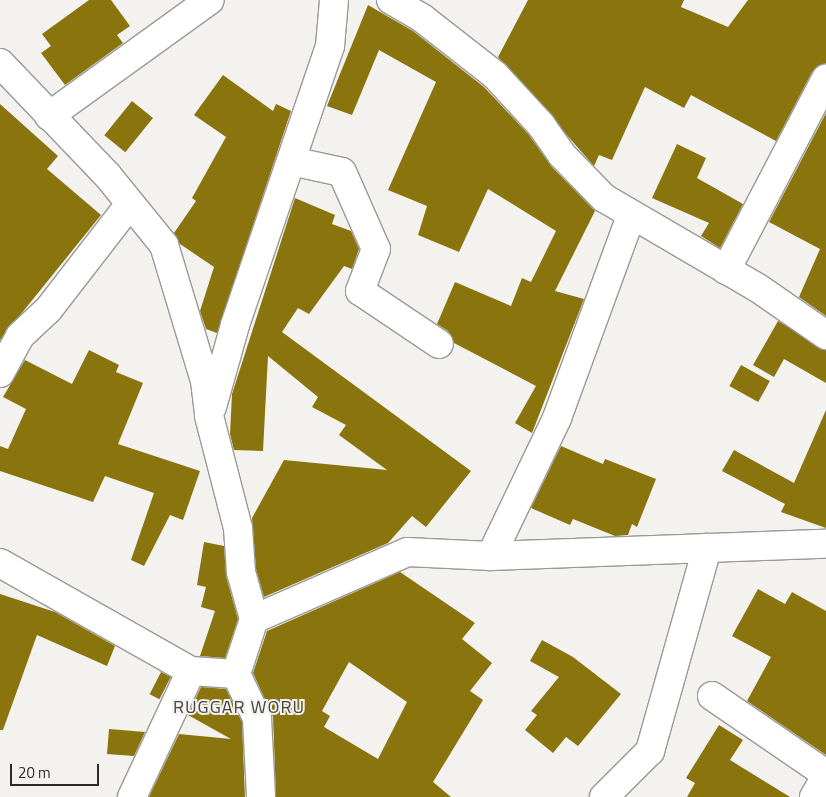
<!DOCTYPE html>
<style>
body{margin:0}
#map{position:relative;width:826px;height:797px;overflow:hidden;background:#f3f2ef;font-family:"Titillium Web",sans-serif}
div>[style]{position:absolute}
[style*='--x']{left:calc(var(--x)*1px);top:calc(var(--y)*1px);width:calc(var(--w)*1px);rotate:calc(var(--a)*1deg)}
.building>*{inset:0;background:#8a740d;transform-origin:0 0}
.roads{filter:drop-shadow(1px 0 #999996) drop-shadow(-1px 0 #999996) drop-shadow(0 1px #999996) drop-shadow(0 -1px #999996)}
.street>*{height:28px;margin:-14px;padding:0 14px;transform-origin:14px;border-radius:14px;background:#fff}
span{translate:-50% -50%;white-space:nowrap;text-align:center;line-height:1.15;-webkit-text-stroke:4px #f3f2ef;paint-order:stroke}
.quarter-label{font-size:18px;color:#474644;letter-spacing:1px}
.scale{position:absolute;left:10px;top:764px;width:89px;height:22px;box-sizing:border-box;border:2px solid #2a2a29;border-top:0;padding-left:6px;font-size:15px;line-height:18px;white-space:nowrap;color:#2a2a29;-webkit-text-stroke:4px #f3f2ef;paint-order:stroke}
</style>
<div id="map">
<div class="building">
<div style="clip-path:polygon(89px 0,111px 0,130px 26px,117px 35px,123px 43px,65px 85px,41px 53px,51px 46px,42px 34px)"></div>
<div style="clip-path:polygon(528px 0,684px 0,681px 7px,728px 27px,748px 0,826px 0,826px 63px,812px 72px,776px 141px,691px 95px,684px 108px,645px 87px,612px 160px,599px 155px,594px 166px,498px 57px)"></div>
<div style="clip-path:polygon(368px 5px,413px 31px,484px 87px,529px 135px,551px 166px,595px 211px,555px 291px,584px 299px,532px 433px,515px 423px,536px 386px,454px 343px,448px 331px,437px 324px,455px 282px,511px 306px,522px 278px,531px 282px,556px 231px,488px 189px,459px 252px,418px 235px,427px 206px,388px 190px,436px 82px,379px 50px,352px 115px,327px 106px)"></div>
<div style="clip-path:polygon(223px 75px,273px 111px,276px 104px,291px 111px,217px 333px,206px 329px,200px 311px,214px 267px,180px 244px,174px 233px,196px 201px,192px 198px,226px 137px,194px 115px)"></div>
<div style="left:132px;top:101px;width:27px;height:44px;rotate:39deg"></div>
<div style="clip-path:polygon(0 104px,58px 156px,47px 169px,101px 215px,0 340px)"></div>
<div style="clip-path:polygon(826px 113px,826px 316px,799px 297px,820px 249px,769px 222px)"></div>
<div style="clip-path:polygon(677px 144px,706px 158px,697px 178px,743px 204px,720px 248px,701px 236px,709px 223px,652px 198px)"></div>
<div style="clip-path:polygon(295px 198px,335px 215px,332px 224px,351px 231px,359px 249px,352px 269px,344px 266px,309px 314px,298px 308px,282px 332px,471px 471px,426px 527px,412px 516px,388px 543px,264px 597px,256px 569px,252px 518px,284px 460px,387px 470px,339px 435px,346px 425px,312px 407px,318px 397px,268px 356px,263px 451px,234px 450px,230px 434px,232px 394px)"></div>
<div style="clip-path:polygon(778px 321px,826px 350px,826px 383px,784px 359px,774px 377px,753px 365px)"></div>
<div style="clip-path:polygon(89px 350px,119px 365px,116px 372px,143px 383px,118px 444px,200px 471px,183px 520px,170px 515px,144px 566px,131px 560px,154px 493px,105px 476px,93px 502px,0 471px,0 446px,8px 449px,26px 409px,3px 397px,25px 360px,72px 384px)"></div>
<div style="left:741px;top:365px;width:33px;height:24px;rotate:29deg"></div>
<div style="clip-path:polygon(826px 410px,826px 528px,781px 512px,785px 504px,722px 471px,734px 450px,794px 483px)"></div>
<div style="clip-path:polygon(561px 446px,603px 464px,605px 459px,656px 479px,637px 527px,632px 524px,628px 535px,615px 536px,573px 519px,570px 525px,531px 508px)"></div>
<div style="clip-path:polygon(204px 542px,224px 546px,226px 576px,238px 619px,225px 658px,200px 656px,215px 611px,201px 607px,206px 587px,197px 585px)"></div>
<div style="clip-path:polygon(evenodd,400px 572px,475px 623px,462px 639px,492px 663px,470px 691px,483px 700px,433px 782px,451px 797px,276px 797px,273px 717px,253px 673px,267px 631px,400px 572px,349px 662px,407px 702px,378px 759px,324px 727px,330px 716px,322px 711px,349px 662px)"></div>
<div style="clip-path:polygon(758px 589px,785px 604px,792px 592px,826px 611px,826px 755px,747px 701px,771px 657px,732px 636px)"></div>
<div style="clip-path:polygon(0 594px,55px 612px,115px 646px,107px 666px,37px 635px,3px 730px,0 730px)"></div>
<div style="clip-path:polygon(542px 640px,573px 657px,621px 694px,578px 746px,566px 737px,553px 753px,525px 730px,537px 715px,531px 711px,559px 677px,530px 661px)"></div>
<div style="left:161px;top:672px;width:11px;height:25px;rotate:27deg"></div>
<div style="clip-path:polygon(201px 687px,226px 689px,242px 722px,245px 797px,149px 797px,179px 734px,231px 739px,188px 715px)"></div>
<div style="clip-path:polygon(719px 725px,743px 740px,730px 760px,790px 797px,687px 797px,695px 783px,686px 778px)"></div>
<div style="clip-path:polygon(109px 729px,145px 732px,134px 756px,107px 754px)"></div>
</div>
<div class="roads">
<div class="street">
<div style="--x:391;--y:0;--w:36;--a:30"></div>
<div style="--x:422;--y:18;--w:93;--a:38"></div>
<div style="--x:495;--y:75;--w:68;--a:47.4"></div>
<div style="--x:541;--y:125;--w:37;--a:55"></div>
<div style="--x:562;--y:155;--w:60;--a:45.7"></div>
<div style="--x:604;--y:198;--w:178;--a:30.3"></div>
<div style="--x:758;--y:288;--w:83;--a:34.7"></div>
<div style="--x:0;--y:63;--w:156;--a:46.3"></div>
<div style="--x:108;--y:176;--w:89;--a:50.9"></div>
<div style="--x:164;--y:245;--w:142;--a:73.2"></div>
<div style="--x:205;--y:381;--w:35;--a:83"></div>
<div style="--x:209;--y:416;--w:116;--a:75.5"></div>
<div style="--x:238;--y:528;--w:44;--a:86.1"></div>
<div style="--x:241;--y:572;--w:49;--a:74.5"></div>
<div style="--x:254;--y:619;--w:58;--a:108.1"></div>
<div style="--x:236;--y:674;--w:49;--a:64.5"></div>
<div style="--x:257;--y:718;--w:79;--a:87.1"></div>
<div style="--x:49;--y:116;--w:198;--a:-35.8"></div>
<div style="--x:291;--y:161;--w:52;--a:12.2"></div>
<div style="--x:342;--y:172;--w:84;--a:66.2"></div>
<div style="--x:376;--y:249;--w:45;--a:110.9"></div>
<div style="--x:360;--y:291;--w:95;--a:33.9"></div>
<div style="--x:726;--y:270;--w:216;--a:-62.4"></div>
<div style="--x:0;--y:373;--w:42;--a:-61.6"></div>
<div style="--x:20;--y:336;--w:38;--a:-43"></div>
<div style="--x:48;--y:310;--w:134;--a:-52.3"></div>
<div style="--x:212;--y:407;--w:85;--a:-74.3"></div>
<div style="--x:235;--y:325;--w:295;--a:-71.2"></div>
<div style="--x:330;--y:46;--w:46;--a:-85"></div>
<div style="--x:491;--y:556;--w:153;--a:-64.4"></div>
<div style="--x:557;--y:418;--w:215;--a:-69.9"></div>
<div style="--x:0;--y:563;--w:219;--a:29.5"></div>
<div style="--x:191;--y:671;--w:45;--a:3.8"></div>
<div style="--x:254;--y:619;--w:167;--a:-23.6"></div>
<div style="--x:407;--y:552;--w:84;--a:2.7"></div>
<div style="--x:491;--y:556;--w:335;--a:-2.1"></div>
<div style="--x:712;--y:696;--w:138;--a:34.4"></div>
<div style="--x:132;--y:797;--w:139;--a:-64.9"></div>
<div style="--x:604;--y:797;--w:65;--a:-45"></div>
<div style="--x:650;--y:751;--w:211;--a:-74.3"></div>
<div style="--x:814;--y:797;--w:24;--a:-60"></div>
</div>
</div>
<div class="quarter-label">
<span style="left:239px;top:707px">RUGGAR WORU</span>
</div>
<div class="scale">20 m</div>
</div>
